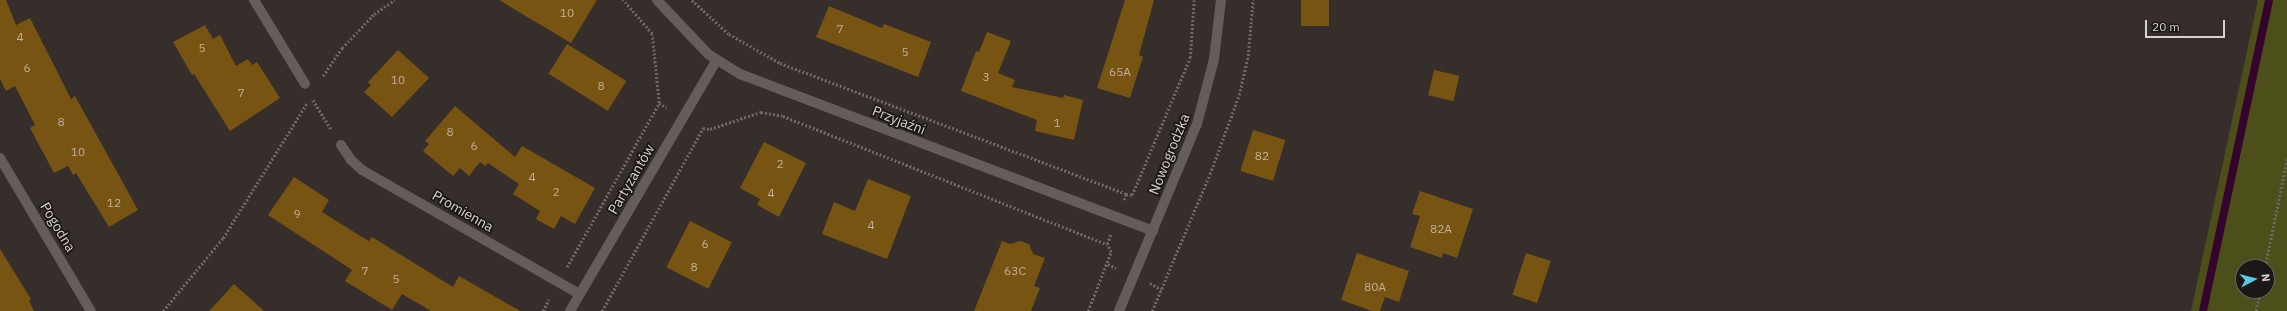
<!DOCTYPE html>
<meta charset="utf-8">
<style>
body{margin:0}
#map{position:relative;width:2287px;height:311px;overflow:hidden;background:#362e2b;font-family:"IBM Plex Sans",sans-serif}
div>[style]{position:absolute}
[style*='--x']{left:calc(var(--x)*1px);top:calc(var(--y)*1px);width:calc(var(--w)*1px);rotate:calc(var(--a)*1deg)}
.green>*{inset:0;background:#4c4f19}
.stream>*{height:8px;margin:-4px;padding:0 4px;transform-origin:4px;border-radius:4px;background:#34042c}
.building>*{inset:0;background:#775411;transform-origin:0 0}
.path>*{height:2.5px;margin-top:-1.25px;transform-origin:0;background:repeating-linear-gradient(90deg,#6e6765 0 2px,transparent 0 4px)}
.minor>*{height:10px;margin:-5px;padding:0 5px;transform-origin:5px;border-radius:5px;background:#655d59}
span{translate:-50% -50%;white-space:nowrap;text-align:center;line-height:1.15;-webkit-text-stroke:3.5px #1b1716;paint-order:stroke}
.number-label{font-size:12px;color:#bfb2a0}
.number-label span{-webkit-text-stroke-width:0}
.street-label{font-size:14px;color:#d7d2d0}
.north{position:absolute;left:2235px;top:259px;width:40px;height:40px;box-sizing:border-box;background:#1b1716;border:1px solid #666260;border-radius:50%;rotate:83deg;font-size:11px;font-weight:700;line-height:16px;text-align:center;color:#d7d2d0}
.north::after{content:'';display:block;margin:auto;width:14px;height:18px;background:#57c9e2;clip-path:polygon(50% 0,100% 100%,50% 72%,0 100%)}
.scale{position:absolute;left:2145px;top:20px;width:80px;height:18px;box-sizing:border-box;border:2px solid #d7d2d0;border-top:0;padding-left:5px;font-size:12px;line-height:14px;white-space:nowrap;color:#d7d2d0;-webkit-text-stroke:3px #1b1716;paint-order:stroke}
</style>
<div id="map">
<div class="green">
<div style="clip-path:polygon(evenodd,2258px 0,2287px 0,2287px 311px,2191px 311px,2258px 0,2243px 267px,2267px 267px,2267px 291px,2243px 291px,2243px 267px)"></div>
</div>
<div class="stream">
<div style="--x:2203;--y:311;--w:318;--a:-78"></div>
</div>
<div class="building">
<div style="clip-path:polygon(0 0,6px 0,16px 25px,30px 18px,71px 99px,75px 96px,138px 210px,109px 227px,76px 173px,73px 175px,68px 166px,54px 173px,30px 128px,35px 125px,15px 86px,6px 91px,0 79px)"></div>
<div style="clip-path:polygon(499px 0,597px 0,571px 43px)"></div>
<div style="clip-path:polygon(1125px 0,1154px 0,1139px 55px,1143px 57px,1130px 98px,1097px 88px)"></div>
<div style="left:1301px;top:0;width:28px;height:26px"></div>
<div style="clip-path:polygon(829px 6px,882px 28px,884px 24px,931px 42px,918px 77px,816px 37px)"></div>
<div style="clip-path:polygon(205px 25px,213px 39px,220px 35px,236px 66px,248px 59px,252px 65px,257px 62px,280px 98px,230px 131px,194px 74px,192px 75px,173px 42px)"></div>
<div style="clip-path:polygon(987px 32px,1011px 41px,998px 73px,1015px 80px,1012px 87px,1063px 98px,1064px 95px,1083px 100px,1074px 140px,1035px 131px,1037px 120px,961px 91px,976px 51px,979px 52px)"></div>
<div style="left:567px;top:44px;width:70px;height:35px;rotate:32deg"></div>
<div style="clip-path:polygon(398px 50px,429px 78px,392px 117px,364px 92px,371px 85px,368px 82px)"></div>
<div style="left:1434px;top:70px;width:26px;height:26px;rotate:13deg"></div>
<div style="clip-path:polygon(455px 106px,515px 157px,522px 146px,595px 188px,575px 224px,561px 216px,554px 229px,536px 219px,540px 211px,513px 194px,519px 184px,488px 163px,485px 166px,480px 162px,469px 176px,460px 168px,453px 176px,423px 151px,429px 144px,425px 141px)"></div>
<div style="left:1253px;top:130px;width:34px;height:43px;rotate:17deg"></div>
<div style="clip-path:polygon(764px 142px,806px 163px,779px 217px,757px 205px,760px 199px,740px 188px)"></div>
<div style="clip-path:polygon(294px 177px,329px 200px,322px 212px,362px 237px,369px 241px,372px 237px,453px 287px,459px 276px,520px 311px,431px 311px,402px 294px,392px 310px,345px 281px,352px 270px,268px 215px)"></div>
<div style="clip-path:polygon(868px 179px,911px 196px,887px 259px,822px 234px,834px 202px,855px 211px)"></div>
<div style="clip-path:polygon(1420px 191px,1473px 209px,1457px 258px,1443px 253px,1442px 258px,1410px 247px,1420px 216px,1412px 214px)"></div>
<div style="left:690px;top:221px;width:47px;height:52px;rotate:27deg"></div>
<div style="clip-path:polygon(1002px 241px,1010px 244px,1020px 241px,1029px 244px,1033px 254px,1045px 258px,1034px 286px,1040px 288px,1031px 311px,974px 311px)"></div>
<div style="clip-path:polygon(0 249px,31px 299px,29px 301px,34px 311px,0 311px)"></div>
<div style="clip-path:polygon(1357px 253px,1409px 271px,1399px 302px,1385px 297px,1380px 311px,1372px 311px,1341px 300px)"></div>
<div style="left:1526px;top:253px;width:26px;height:44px;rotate:18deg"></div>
<div style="clip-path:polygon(234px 284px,264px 311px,209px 311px)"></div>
</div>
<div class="path">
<div style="--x:692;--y:0;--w:50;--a:42.6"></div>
<div style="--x:729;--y:34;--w:59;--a:29.6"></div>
<div style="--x:780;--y:63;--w:370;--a:20.7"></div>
<div style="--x:323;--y:76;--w:34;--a:-56"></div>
<div style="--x:342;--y:48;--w:47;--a:-46.7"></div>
<div style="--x:374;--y:14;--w:25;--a:-34"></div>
<div style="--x:313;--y:100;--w:36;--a:58"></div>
<div style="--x:659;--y:103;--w:9;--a:32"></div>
<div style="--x:703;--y:128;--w:7;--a:8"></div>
<div style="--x:710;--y:129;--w:54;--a:-18.4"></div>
<div style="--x:761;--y:112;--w:22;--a:10"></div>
<div style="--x:783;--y:116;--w:348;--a:21.6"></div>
<div style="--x:1124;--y:200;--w:6;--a:-72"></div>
<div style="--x:1126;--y:194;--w:6;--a:9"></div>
<div style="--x:1132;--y:195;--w:149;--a:-67.1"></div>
<div style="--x:1190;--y:58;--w:58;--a:-86.1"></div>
<div style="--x:1108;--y:264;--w:9;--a:27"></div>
<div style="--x:567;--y:267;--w:188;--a:-60.7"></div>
<div style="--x:659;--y:103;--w:69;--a:-95.8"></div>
<div style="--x:652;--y:34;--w:45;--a:-130.5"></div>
<div style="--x:2265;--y:267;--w:110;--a:-78.5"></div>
<div style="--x:1150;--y:283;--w:13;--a:29"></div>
<div style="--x:163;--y:311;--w:94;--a:-50.6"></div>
<div style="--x:223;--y:238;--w:159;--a:-58.1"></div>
<div style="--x:543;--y:311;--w:13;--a:-63"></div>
<div style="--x:602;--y:311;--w:209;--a:-61.1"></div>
<div style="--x:1088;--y:311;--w:63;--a:-68.7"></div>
<div style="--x:1111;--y:252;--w:9;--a:-117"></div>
<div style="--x:1107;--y:244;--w:11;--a:-68"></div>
<div style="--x:1152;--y:311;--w:149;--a:-67.1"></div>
<div style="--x:1210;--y:174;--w:84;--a:-69.8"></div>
<div style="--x:1239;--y:95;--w:40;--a:-77"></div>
<div style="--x:1248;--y:56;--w:56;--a:-84.9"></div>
<div style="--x:2256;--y:311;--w:20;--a:-79"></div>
</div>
<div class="minor">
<div style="--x:254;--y:0;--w:98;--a:58.7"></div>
<div style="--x:657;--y:0;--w:74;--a:46.6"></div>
<div style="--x:708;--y:54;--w:38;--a:32"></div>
<div style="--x:740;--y:74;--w:442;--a:20.8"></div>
<div style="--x:341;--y:145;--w:18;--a:56"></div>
<div style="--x:351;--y:160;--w:15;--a:42"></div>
<div style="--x:362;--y:170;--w:250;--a:29.7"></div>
<div style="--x:0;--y:158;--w:178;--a:59.3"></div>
<div style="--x:570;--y:311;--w:290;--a:-59.7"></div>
<div style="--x:1119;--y:311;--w:203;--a:-67.4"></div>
<div style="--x:1197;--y:124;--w:67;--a:-75.3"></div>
<div style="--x:1214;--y:59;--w:59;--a:-83.2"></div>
</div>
<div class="number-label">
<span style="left:567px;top:13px">10</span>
<span style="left:840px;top:29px">7</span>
<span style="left:20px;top:37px">4</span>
<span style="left:202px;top:48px">5</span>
<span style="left:905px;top:52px">5</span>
<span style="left:27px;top:68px">6</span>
<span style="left:1120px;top:72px">65A</span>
<span style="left:986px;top:77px">3</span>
<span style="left:398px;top:80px">10</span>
<span style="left:601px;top:86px">8</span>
<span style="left:241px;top:93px">7</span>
<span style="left:61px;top:122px">8</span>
<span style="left:1057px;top:123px">1</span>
<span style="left:450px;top:132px">8</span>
<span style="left:474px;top:146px">6</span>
<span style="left:78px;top:152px">10</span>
<span style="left:1262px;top:156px">82</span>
<span style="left:780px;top:164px">2</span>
<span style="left:532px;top:177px">4</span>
<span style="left:556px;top:192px">2</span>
<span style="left:771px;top:193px">4</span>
<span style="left:114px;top:203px">12</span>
<span style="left:297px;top:214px">9</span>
<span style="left:871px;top:225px">4</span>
<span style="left:1441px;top:229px">82A</span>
<span style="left:705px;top:244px">6</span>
<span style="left:694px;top:267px">8</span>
<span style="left:365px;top:271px">7</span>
<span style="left:1015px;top:271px">63C</span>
<span style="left:396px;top:279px">5</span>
<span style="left:1375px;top:287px">80A</span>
</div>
<div class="street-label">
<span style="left:899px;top:120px;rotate:21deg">Przyjaźni</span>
<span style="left:1169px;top:154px;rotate:-68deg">Nowogrodzka</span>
<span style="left:631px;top:179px;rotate:-60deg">Partyzantów</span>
<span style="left:463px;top:211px;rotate:30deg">Promienna</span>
<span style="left:58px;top:227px;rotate:59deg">Pogodna</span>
</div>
<div class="north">N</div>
<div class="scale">20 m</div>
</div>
